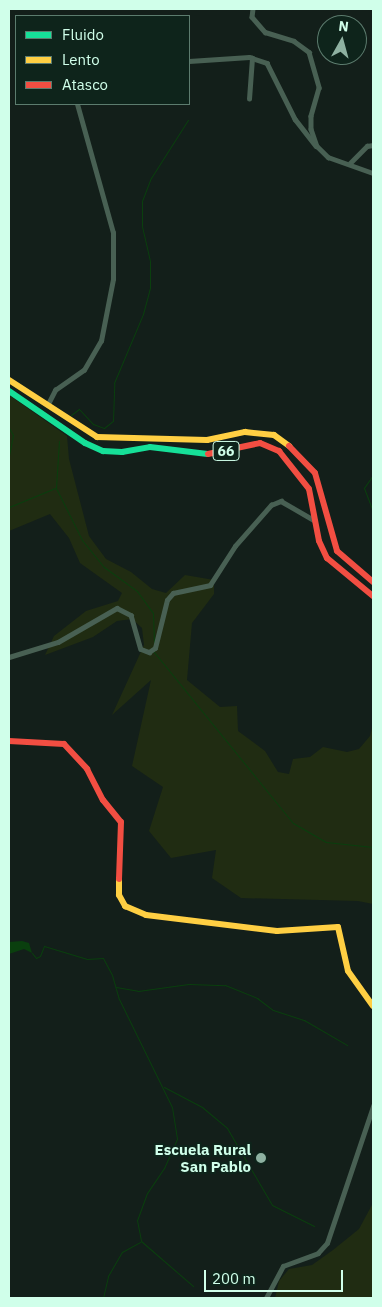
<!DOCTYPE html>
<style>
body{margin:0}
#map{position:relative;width:382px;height:1307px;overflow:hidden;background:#131f1a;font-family:"IBM Plex Sans",sans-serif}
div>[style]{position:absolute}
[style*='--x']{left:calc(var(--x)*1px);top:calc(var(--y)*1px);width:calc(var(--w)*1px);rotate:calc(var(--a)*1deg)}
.green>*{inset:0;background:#202c12}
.water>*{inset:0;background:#0a3f0e}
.stream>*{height:1px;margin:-0.5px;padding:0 0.5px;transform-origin:0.5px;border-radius:0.5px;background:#0a3f0e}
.street>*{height:4.5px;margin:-2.25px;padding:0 2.25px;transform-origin:2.25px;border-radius:2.25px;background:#486053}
.fast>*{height:6px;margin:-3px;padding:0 3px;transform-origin:3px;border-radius:3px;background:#16e098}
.slow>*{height:6px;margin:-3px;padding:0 3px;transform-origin:3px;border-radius:3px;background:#ffcf43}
.jam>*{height:6px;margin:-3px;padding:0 3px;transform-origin:3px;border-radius:3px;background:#f24e42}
.dots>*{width:14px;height:14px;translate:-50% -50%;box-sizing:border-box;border:2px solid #0e241b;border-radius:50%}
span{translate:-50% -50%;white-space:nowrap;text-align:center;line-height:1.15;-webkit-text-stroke:4px #0e241b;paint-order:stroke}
.shield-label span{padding:1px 4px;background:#0e241b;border:1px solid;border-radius:4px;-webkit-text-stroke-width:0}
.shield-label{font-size:14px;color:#d0ffea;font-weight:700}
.poi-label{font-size:15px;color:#d0ffea;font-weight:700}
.right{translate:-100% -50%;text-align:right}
.frame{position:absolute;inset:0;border:10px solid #d0ffea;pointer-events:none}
.legend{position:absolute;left:15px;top:15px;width:175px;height:90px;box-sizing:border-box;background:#0e241b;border:1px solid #5c7c6e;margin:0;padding:6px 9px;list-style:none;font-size:15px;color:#d0ffea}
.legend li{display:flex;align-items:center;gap:10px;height:25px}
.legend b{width:25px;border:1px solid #5c7c6e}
.north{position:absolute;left:317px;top:15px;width:50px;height:50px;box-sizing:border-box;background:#0e241b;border:1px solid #5c7c6e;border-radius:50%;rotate:7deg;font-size:14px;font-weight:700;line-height:20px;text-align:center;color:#d0ffea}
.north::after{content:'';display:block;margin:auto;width:18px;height:22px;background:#8eb1a1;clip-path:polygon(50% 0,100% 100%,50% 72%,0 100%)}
.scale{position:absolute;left:204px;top:1270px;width:139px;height:22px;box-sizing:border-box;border:2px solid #d0ffea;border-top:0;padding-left:6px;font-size:15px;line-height:18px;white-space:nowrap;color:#d0ffea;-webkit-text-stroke:4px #0e241b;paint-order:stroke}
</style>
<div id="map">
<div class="green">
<div style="clip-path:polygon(9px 395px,67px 436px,69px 459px,89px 536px,106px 559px,131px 572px,152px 589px,166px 593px,185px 575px,214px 580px,214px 594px,192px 623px,187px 680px,220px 707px,237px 706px,238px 731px,265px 751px,278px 772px,289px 774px,293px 759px,310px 757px,323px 747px,347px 752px,359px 749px,370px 736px,373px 724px,373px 904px,358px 901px,241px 898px,212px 878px,216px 850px,171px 858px,149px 831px,163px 787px,132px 766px,151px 680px,112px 715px,144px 645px,142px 628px,132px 619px,117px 621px,93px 637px,45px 655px,54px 636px,86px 611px,118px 601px,122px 593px,80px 563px,69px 538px,50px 514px,9px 531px)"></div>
<div style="clip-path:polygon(373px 1203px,373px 1298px,275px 1298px,279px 1281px,289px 1269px,312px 1265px,333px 1250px,359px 1229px)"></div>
</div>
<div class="water">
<div style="clip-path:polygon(22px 941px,29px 943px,32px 953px,24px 949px,9px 954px,9px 942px)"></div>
</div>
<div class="stream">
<div style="--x:71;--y:415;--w:10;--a:-37"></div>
<div style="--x:79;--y:409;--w:21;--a:47"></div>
<div style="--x:93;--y:424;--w:12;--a:20"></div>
<div style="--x:104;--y:428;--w:11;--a:-38"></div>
<div style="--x:113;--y:421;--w:38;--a:-88"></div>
<div style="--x:114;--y:383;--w:75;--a:-67.2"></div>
<div style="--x:143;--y:314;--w:27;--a:-75"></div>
<div style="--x:150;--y:288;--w:27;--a:-90"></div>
<div style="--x:150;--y:261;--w:36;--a:-103"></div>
<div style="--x:142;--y:226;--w:25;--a:-90"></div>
<div style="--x:142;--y:201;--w:25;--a:-69"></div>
<div style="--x:151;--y:178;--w:69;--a:-57.5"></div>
<div style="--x:9;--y:428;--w:8;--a:60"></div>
<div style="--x:13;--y:435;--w:21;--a:101"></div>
<div style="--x:59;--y:441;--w:47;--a:93.7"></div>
<div style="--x:56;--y:488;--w:58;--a:63.4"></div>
<div style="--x:82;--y:540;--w:35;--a:51"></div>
<div style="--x:104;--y:567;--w:41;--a:36"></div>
<div style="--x:137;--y:591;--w:27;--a:54"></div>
<div style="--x:153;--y:613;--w:31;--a:88"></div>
<div style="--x:373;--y:475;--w:16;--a:125"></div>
<div style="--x:364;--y:488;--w:25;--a:69"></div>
<div style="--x:9;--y:507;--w:50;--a:-22.4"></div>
<div style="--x:154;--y:652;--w:220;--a:50.9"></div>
<div style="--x:293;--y:823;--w:38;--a:30"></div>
<div style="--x:326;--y:842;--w:47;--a:6.1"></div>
<div style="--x:32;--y:953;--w:6;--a:51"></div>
<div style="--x:36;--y:958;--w:4;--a:-27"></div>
<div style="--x:40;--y:956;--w:11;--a:-68"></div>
<div style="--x:44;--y:946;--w:45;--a:16.8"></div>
<div style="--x:87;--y:959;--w:16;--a:-4"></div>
<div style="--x:103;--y:958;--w:19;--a:62"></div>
<div style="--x:112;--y:975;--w:25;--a:74"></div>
<div style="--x:119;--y:999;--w:120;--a:63.9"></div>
<div style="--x:172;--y:1107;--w:32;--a:81"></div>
<div style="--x:177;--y:1139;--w:32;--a:114"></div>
<div style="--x:164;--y:1168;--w:30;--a:124"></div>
<div style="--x:147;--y:1193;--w:29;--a:110"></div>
<div style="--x:137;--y:1220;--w:21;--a:79"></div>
<div style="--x:141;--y:1241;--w:69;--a:40.9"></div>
<div style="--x:116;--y:987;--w:22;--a:10"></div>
<div style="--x:138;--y:991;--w:51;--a:-7.8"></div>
<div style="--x:189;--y:984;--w:36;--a:2"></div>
<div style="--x:225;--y:985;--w:35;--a:22"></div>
<div style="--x:257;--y:998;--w:20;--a:37"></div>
<div style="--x:273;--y:1010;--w:33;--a:18"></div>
<div style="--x:304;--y:1020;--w:50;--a:30.2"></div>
<div style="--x:164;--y:1087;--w:43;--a:27.8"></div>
<div style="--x:202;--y:1107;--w:33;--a:40"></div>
<div style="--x:227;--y:1128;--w:89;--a:59.7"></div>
<div style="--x:272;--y:1205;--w:47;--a:26.6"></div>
<div style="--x:103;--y:1298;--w:23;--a:-77"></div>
<div style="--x:108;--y:1276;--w:28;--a:-60"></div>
<div style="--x:122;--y:1252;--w:21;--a:-29"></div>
</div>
<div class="street">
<div style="--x:253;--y:9;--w:8;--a:97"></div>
<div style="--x:252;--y:17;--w:20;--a:49"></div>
<div style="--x:265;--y:32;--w:30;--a:17"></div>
<div style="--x:294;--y:41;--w:19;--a:36"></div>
<div style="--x:309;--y:52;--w:37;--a:74"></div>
<div style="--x:319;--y:88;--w:29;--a:106"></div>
<div style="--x:311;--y:116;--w:13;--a:90"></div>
<div style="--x:311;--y:129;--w:18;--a:71"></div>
<div style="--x:317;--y:146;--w:16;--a:45"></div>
<div style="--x:328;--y:157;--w:48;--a:19.6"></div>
<div style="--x:189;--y:61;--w:60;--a:-3.8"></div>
<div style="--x:249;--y:57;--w:19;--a:18"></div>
<div style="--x:267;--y:63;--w:63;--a:63.4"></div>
<div style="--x:295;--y:119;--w:34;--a:52"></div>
<div style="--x:249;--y:99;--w:41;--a:-85.8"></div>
<div style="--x:350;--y:163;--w:24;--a:-45"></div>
<div style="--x:367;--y:146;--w:6;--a:-9"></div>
<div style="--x:48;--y:404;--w:16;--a:-63"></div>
<div style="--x:55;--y:390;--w:35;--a:-35"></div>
<div style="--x:84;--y:370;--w:34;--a:-60"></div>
<div style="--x:101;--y:341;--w:63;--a:-79"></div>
<div style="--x:113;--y:279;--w:46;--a:-90"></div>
<div style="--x:113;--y:233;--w:134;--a:-105.6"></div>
<div style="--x:9;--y:657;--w:51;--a:-17"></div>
<div style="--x:58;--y:642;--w:68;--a:-30"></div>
<div style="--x:117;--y:608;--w:16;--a:27"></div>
<div style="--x:131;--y:615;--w:35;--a:74"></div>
<div style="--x:141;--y:649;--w:9;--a:21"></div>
<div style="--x:149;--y:652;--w:7;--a:-34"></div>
<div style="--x:155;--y:648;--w:49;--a:-76"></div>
<div style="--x:167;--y:600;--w:9;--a:-49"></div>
<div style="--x:173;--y:593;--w:38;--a:-12"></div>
<div style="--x:210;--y:585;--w:46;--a:-57.3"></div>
<div style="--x:235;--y:546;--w:55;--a:-48.7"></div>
<div style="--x:271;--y:505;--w:11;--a:-22"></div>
<div style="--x:281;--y:501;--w:38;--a:30"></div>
<div style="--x:266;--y:1298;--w:36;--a:-62"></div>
<div style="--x:283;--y:1266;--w:37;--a:-20"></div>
<div style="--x:318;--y:1253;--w:13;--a:-48"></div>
<div style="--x:327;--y:1243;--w:145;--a:-71.4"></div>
</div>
<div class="fast">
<div style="--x:9;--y:391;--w:92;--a:34.4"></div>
<div style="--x:85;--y:443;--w:20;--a:24"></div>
<div style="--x:103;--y:451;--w:19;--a:3"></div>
<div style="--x:122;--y:452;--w:28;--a:-10"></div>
<div style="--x:150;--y:447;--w:58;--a:6.9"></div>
</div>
<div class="slow">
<div style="--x:9;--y:380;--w:105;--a:32.9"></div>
<div style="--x:97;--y:437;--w:110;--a:1.6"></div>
<div style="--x:207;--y:440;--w:39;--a:-12"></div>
<div style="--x:245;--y:432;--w:29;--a:6"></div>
<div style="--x:274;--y:435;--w:19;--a:36"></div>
<div style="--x:119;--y:879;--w:16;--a:90"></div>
<div style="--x:119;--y:895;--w:13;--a:61"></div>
<div style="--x:125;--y:906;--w:23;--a:23"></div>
<div style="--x:146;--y:915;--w:132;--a:7"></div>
<div style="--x:277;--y:931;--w:61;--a:-3.8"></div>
<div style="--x:338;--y:927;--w:45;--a:77.2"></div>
<div style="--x:348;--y:971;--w:43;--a:54.5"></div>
</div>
<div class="jam">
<div style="--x:289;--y:446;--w:37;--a:46"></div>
<div style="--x:315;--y:473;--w:81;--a:74.2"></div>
<div style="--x:337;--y:551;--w:48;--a:40.7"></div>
<div style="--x:208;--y:454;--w:53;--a:-11.9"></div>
<div style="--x:260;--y:443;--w:21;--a:23"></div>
<div style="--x:279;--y:451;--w:48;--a:51.7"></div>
<div style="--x:309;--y:489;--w:53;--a:79.1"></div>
<div style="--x:319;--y:541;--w:19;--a:65"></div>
<div style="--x:327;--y:558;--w:60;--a:39.6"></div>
<div style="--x:9;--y:741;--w:55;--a:3.1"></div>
<div style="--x:64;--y:744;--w:34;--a:47"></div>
<div style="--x:87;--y:769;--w:35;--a:63"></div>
<div style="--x:103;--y:800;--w:28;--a:51"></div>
<div style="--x:121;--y:822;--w:57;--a:92"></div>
</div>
<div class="dots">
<div style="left:261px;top:1158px;background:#8eb1a1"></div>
</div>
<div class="shield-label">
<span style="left:226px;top:451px">66</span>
</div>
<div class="poi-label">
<span class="right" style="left:251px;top:1158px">Escuela Rural<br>San Pablo</span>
</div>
<div class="frame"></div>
<ul class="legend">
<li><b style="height:6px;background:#16e098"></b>Fluido</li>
<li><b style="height:6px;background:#ffcf43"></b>Lento</li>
<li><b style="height:6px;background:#f24e42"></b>Atasco</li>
</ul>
<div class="north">N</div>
<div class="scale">200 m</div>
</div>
